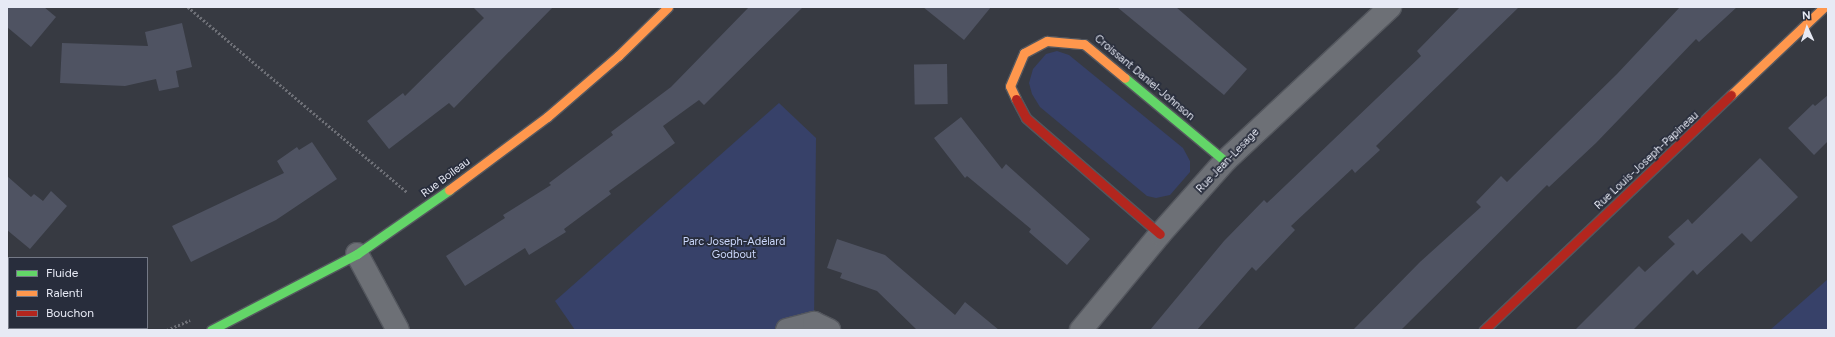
<!DOCTYPE html>
<meta charset="utf-8">
<style>
body{margin:0}
#map{position:relative;width:1835px;height:337px;overflow:hidden;background:#373a42;font-family:Figtree,sans-serif}
div>[style]{position:absolute}
[style*='--x']{left:calc(var(--x)*1px);top:calc(var(--y)*1px);width:calc(var(--w)*1px);rotate:calc(var(--a)*1deg)}
.green>*{inset:0;background:#374169}
.building>*{inset:0;background:#4f5362;transform-origin:0 0}
.path>*{height:2.5px;margin-top:-1.25px;transform-origin:0;background:repeating-linear-gradient(90deg,#6e7077 0 2px,transparent 0 4px)}
.roads{filter:drop-shadow(1px 0 #54575e) drop-shadow(-1px 0 #54575e) drop-shadow(0 1px #54575e) drop-shadow(0 -1px #54575e)}
.street>*{height:22px;margin:-11px;padding:0 11px;transform-origin:11px;border-radius:11px;background:#6d7076}
.fast>*{height:9px;margin:-4.5px;padding:0 4.5px;transform-origin:4.5px;border-radius:4.5px;background:#63d668}
.slow>*{height:9px;margin:-4.5px;padding:0 4.5px;transform-origin:4.5px;border-radius:4.5px;background:#ff974d}
.jam>*{height:9px;margin:-4.5px;padding:0 4.5px;transform-origin:4.5px;border-radius:4.5px;background:#b3261e}
span{translate:-50% -50%;white-space:nowrap;text-align:center;line-height:1.15;-webkit-text-stroke:3.5px #282d3c;paint-order:stroke}
.street-label{font-size:11px;color:#e7eaf5}
.park-label{font-size:11px;color:#cbd7fb}
.frame{position:absolute;inset:0;border:8px solid #e7eaf5;pointer-events:none}
.legend{position:absolute;left:8px;top:257px;width:140px;height:72px;box-sizing:border-box;background:#282d3c;border:1px solid #747986;margin:0;padding:5px 7px;list-style:none;font-size:12px;color:#e7eaf5}
.legend li{display:flex;align-items:center;gap:8px;height:20px}
.legend b{width:20px;border:1px solid #747986}
.north{position:absolute;left:1787px;top:8px;width:40px;height:40px;-webkit-text-stroke:3px #282d3c;paint-order:stroke;rotate:357deg;font-size:11px;font-weight:700;line-height:16px;text-align:center;color:#e7eaf5}
.north::after{content:'';display:block;margin:auto;width:14px;height:18px;background:#e7eaf5;clip-path:polygon(50% 0,100% 100%,50% 72%,0 100%)}
</style>
<div id="map">
<div class="green">
<div style="clip-path:polygon(1057px 51px,1069px 55px,1183px 148px,1190px 161px,1190px 172px,1170px 195px,1156px 198px,1147px 196px,1040px 107px,1032px 94px,1029px 83px,1033px 69px,1046px 54px)"></div>
<div style="clip-path:polygon(779px 103px,816px 138px,814px 323px,787px 330px,575px 330px,555px 301px)"></div>
<div style="clip-path:polygon(1828px 279px,1828px 330px,1770px 330px)"></div>
</div>
<div class="building">
<div style="clip-path:polygon(7px 7px,44px 7px,56px 17px,31px 47px,7px 27px)"></div>
<div style="clip-path:polygon(473px 7px,553px 7px,454px 108px,449px 103px,389px 149px,367px 121px,403px 93px,405px 96px,484px 18px)"></div>
<div style="clip-path:polygon(749px 7px,803px 7px,704px 105px,699px 100px,663px 126px,675px 143px,609px 191px,611px 194px,564px 229px,566px 232px,529px 255px,525px 248px,465px 286px,446px 256px,505px 218px,503px 215px,551px 185px,549px 183px,613px 135px,611px 132px,671px 87px)"></div>
<div style="clip-path:polygon(923px 7px,991px 7px,964px 40px)"></div>
<div style="clip-path:polygon(1117px 7px,1176px 7px,1247px 69px,1224px 95px)"></div>
<div style="clip-path:polygon(1460px 7px,1519px 7px,1376px 146px,1380px 150px,1355px 173px,1352px 169px,1291px 226px,1295px 230px,1256px 271px,1252px 267px,1197px 330px,1150px 330px,1224px 241px,1264px 200px,1267px 203px,1421px 56px,1417px 51px)"></div>
<div style="clip-path:polygon(1680px 7px,1737px 7px,1699px 42px,1696px 39px,1596px 143px,1549px 187px,1547px 185px,1401px 330px,1353px 330px,1420px 262px,1481px 207px,1476px 202px,1501px 176px,1507px 182px,1617px 74px)"></div>
<div style="clip-path:polygon(182px 23px,192px 67px,176px 71px,179px 87px,159px 91px,156px 79px,125px 86px,60px 83px,62px 43px,148px 46px,145px 32px)"></div>
<div style="left:947px;top:64px;width:40px;height:33px;rotate:89deg"></div>
<div style="clip-path:polygon(1828px 95px,1828px 141px,1814px 155px,1788px 128px,1813px 104px,1815px 106px)"></div>
<div style="clip-path:polygon(961px 117px,1002px 169px,1006px 164px,1090px 239px,1067px 265px,1029px 232px,1031px 229px,967px 176px,965px 178px,934px 138px)"></div>
<div style="clip-path:polygon(312px 142px,337px 179px,276px 220px,191px 262px,172px 226px,284px 173px,277px 161px,297px 147px,299px 150px)"></div>
<div style="clip-path:polygon(1760px 158px,1798px 197px,1751px 242px,1742px 233px,1697px 275px,1693px 270px,1633px 330px,1575px 330px,1639px 266px,1645px 272px,1675px 244px,1668px 237px,1688px 219px,1692px 224px)"></div>
<div style="clip-path:polygon(7px 176px,31px 197px,34px 194px,43px 201px,51px 191px,67px 206px,30px 249px,7px 230px)"></div>
<div style="clip-path:polygon(837px 239px,885px 255px,955px 315px,965px 302px,999px 330px,917px 330px,877px 291px,840px 278px,842px 273px,827px 268px)"></div>
</div>
<div class="path">
<div style="--x:188;--y:7;--w:287;--a:40.2"></div>
<div style="--x:167;--y:330;--w:25;--a:-23"></div>
</div>
<div class="roads">
<div class="street">
<div style="--x:357;--y:254;--w:86;--a:61.7"></div>
<div style="--x:7;--y:306;--w:4;--a:56"></div>
<div style="--x:22;--y:328;--w:2;--a:63"></div>
<div style="--x:787;--y:330;--w:28;--a:-15"></div>
<div style="--x:814;--y:323;--w:17;--a:25"></div>
<div style="--x:1081;--y:330;--w:124;--a:-50.5"></div>
<div style="--x:1160;--y:234;--w:98;--a:-48.3"></div>
<div style="--x:1225;--y:161;--w:226;--a:-43"></div>
</div>
<div class="fast">
<div style="--x:1125;--y:78;--w:130;--a:39.7"></div>
<div style="--x:211;--y:330;--w:165;--a:-27.5"></div>
<div style="--x:357;--y:254;--w:112;--a:-34.8"></div>
</div>
<div class="slow">
<div style="--x:1731;--y:95;--w:128;--a:-43.4"></div>
<div style="--x:1016;--y:99;--w:14;--a:-115"></div>
<div style="--x:1010;--y:86;--w:36;--a:-67"></div>
<div style="--x:1024;--y:53;--w:26;--a:-28"></div>
<div style="--x:1047;--y:41;--w:37;--a:5"></div>
<div style="--x:1084;--y:44;--w:53;--a:39.7"></div>
<div style="--x:449;--y:190;--w:122;--a:-36.7"></div>
<div style="--x:547;--y:117;--w:94;--a:-40.7"></div>
<div style="--x:618;--y:56;--w:70;--a:-44.4"></div>
</div>
<div class="jam">
<div style="--x:1016;--y:99;--w:21;--a:62"></div>
<div style="--x:1026;--y:118;--w:177;--a:40.9"></div>
<div style="--x:1484;--y:330;--w:341;--a:-43.6"></div>
</div>
</div>
<div class="street-label">
<span style="left:1144px;top:78px;rotate:40deg">Croissant Daniel-Johnson</span>
<span style="left:1228px;top:161px;rotate:-46deg">Rue Jean-Lesage</span>
<span style="left:1647px;top:161px;rotate:-43deg">Rue Louis-Joseph-Papineau</span>
<span style="left:446px;top:178px;rotate:-37deg">Rue Boileau</span>
</div>
<div class="park-label">
<span style="left:734px;top:249px">Parc Joseph-Adélard<br>Godbout</span>
</div>
<div class="frame"></div>
<ul class="legend">
<li><b style="height:5px;background:#63d668"></b>Fluide</li>
<li><b style="height:5px;background:#ff974d"></b>Ralenti</li>
<li><b style="height:5px;background:#b3261e"></b>Bouchon</li>
</ul>
<div class="north">N</div>
</div>
